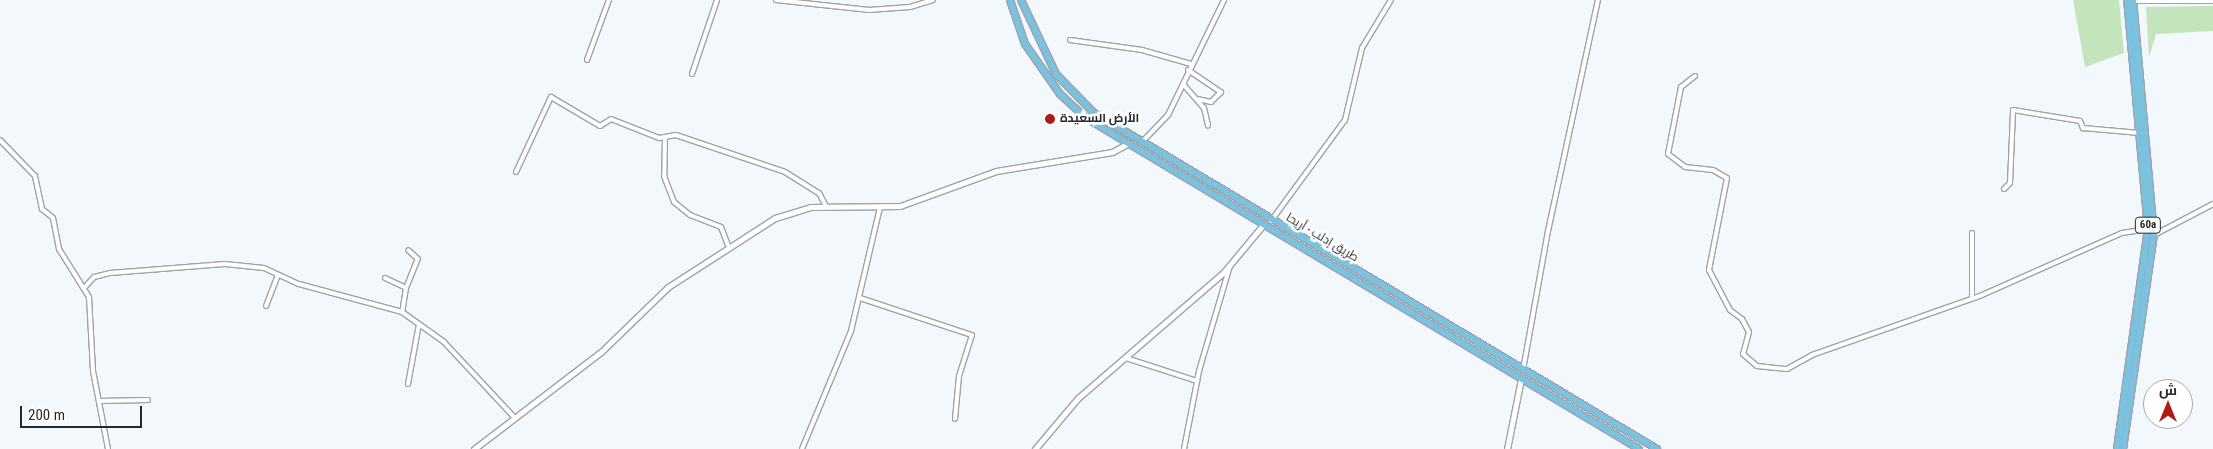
<!DOCTYPE html>
<meta charset="utf-8">
<style>
body{margin:0}
#map{position:relative;width:2213px;height:449px;overflow:hidden;background:#f3f8fd;font-family:"Roboto Condensed",Cairo,sans-serif}
div>[style]{position:absolute}
[style*='--x']{left:calc(var(--x)*1px);top:calc(var(--y)*1px);width:calc(var(--w)*1px);rotate:calc(var(--a)*1deg)}
.green>*{inset:0;background:#c4e4bb}
.roads{filter:drop-shadow(1px 0 #9ea3a8) drop-shadow(-1px 0 #9ea3a8) drop-shadow(0 1px #9ea3a8) drop-shadow(0 -1px #9ea3a8)}
.minor>*{height:4px;margin:-2px;padding:0 2px;transform-origin:2px;border-radius:2px;background:#fff}
.tertiary>*{height:5px;margin:-2.5px;padding:0 2.5px;transform-origin:2.5px;border-radius:2.5px;background:#fff}
.primary>*{height:6px;margin:-3px;padding:0 3px;transform-origin:3px;border-radius:3px;background:#7ac2df}
.dots>*{width:14px;height:14px;translate:-50% -50%;box-sizing:border-box;border:2px solid #fff;border-radius:50%}
span{translate:-50% -50%;white-space:nowrap;text-align:center;line-height:1.15;-webkit-text-stroke:5px #fff;paint-order:stroke}
.shield-label span{padding:1px 4px;background:#fff;border:1px solid;border-radius:4px;-webkit-text-stroke-width:0}
.shield-label{font-size:11px;color:#262829;font-weight:700}
.poi-label{font-size:12px;color:#262829;font-weight:700}
.left{translate:0 -50%;text-align:left}
.street-label{font-size:12px;color:#262829}
.north{position:absolute;left:2143px;top:379px;width:50px;height:50px;box-sizing:border-box;background:#fff;border:1px solid #a8a9a9;border-radius:50%;rotate:0deg;font-size:14px;font-weight:700;line-height:20px;text-align:center;color:#262829}
.north::after{content:'';display:block;margin:auto;width:18px;height:22px;background:#ad1c15;clip-path:polygon(50% 0,100% 100%,50% 72%,0 100%)}
.scale{position:absolute;left:20px;top:406px;width:122px;height:22px;box-sizing:border-box;border:2px solid #262829;border-top:0;padding-left:6px;font-size:15px;line-height:18px;white-space:nowrap;color:#262829;-webkit-text-stroke:4px #fff;paint-order:stroke}
</style>
<div id="map">
<div class="green">
<div style="clip-path:polygon(2073px 0,2119px 0,2124px 53px,2085px 67px)"></div>
<div style="clip-path:polygon(2213px 6px,2213px 31px,2156px 34px,2149px 57px,2146px 7px)"></div>
</div>
<div class="roads">
<div class="minor">
<div style="--x:776;--y:0;--w:94;--a:6.1"></div>
<div style="--x:869;--y:10;--w:41;--a:-4.2"></div>
<div style="--x:910;--y:7;--w:24;--a:-17"></div>
<div style="--x:2133;--y:1;--w:80;--a:0"></div>
<div style="--x:1070;--y:40;--w:73;--a:7.9"></div>
<div style="--x:1142;--y:50;--w:51;--a:15.9"></div>
<div style="--x:587;--y:60;--w:64;--a:-69.9"></div>
<div style="--x:1188;--y:70;--w:40;--a:34"></div>
<div style="--x:1221;--y:92;--w:14;--a:135"></div>
<div style="--x:1211;--y:102;--w:13;--a:-167"></div>
<div style="--x:692;--y:74;--w:78;--a:-71.3"></div>
<div style="--x:1695;--y:76;--w:18;--a:142"></div>
<div style="--x:1681;--y:87;--w:68;--a:101"></div>
<div style="--x:1668;--y:154;--w:21;--a:37"></div>
<div style="--x:1685;--y:167;--w:28;--a:6"></div>
<div style="--x:1713;--y:170;--w:16;--a:30"></div>
<div style="--x:1727;--y:178;--w:94;--a:101.1"></div>
<div style="--x:1709;--y:270;--w:45;--a:62.3"></div>
<div style="--x:1730;--y:310;--w:15;--a:37"></div>
<div style="--x:1742;--y:319;--w:15;--a:62"></div>
<div style="--x:1749;--y:332;--w:23;--a:105"></div>
<div style="--x:1743;--y:354;--w:18;--a:41"></div>
<div style="--x:1757;--y:366;--w:30;--a:6"></div>
<div style="--x:1787;--y:369;--w:29;--a:-29"></div>
<div style="--x:1812;--y:355;--w:180;--a:-19.4"></div>
<div style="--x:1982;--y:295;--w:153;--a:-23.9"></div>
<div style="--x:2122;--y:233;--w:26;--a:-9"></div>
<div style="--x:1183;--y:84;--w:32;--a:49"></div>
<div style="--x:1204;--y:108;--w:18;--a:77"></div>
<div style="--x:665;--y:137;--w:39;--a:91"></div>
<div style="--x:664;--y:176;--w:28;--a:69"></div>
<div style="--x:674;--y:202;--w:21;--a:39"></div>
<div style="--x:690;--y:215;--w:33;--a:21"></div>
<div style="--x:721;--y:227;--w:19;--a:69"></div>
<div style="--x:0;--y:140;--w:50;--a:45.8"></div>
<div style="--x:35;--y:176;--w:34;--a:78"></div>
<div style="--x:42;--y:209;--w:14;--a:39"></div>
<div style="--x:53;--y:218;--w:32;--a:79"></div>
<div style="--x:59;--y:249;--w:57;--a:58"></div>
<div style="--x:89;--y:297;--w:74;--a:86.9"></div>
<div style="--x:93;--y:371;--w:79;--a:79.1"></div>
<div style="--x:1142;--y:142;--w:37;--a:-46"></div>
<div style="--x:1168;--y:115;--w:128;--a:-64"></div>
<div style="--x:516;--y:172;--w:83;--a:-65"></div>
<div style="--x:551;--y:97;--w:57;--a:30.6"></div>
<div style="--x:600;--y:126;--w:13;--a:-32"></div>
<div style="--x:611;--y:119;--w:52;--a:21.6"></div>
<div style="--x:659;--y:138;--w:17;--a:-10"></div>
<div style="--x:676;--y:135;--w:115;--a:18.7"></div>
<div style="--x:785;--y:172;--w:40;--a:32"></div>
<div style="--x:819;--y:193;--w:15;--a:62"></div>
<div style="--x:2004;--y:189;--w:8;--a:-45"></div>
<div style="--x:2010;--y:183;--w:73;--a:-87.6"></div>
<div style="--x:2013;--y:110;--w:68;--a:9.3"></div>
<div style="--x:2080;--y:121;--w:8;--a:67"></div>
<div style="--x:2083;--y:128;--w:57;--a:5"></div>
<div style="--x:1271;--y:221;--w:125;--a:-53.8"></div>
<div style="--x:1345;--y:120;--w:74;--a:-76.7"></div>
<div style="--x:1362;--y:48;--w:56;--a:-58.9"></div>
<div style="--x:1972;--y:233;--w:63;--a:90"></div>
<div style="--x:2154;--y:235;--w:67;--a:-27.7"></div>
<div style="--x:385;--y:278;--w:23;--a:25"></div>
<div style="--x:406;--y:288;--w:24;--a:99"></div>
<div style="--x:85;--y:287;--w:13;--a:-48"></div>
<div style="--x:94;--y:277;--w:16;--a:-14"></div>
<div style="--x:110;--y:273;--w:115;--a:-4.5"></div>
<div style="--x:225;--y:264;--w:39;--a:6"></div>
<div style="--x:264;--y:268;--w:38;--a:25"></div>
<div style="--x:299;--y:284;--w:107;--a:15.2"></div>
<div style="--x:402;--y:312;--w:52;--a:35.5"></div>
<div style="--x:444;--y:342;--w:101;--a:47"></div>
<div style="--x:406;--y:288;--w:31;--a:-68"></div>
<div style="--x:418;--y:259;--w:13;--a:-138"></div>
<div style="--x:860;--y:298;--w:118;--a:18.3"></div>
<div style="--x:972;--y:335;--w:43;--a:107.6"></div>
<div style="--x:959;--y:376;--w:43;--a:95.3"></div>
<div style="--x:266;--y:306;--w:33;--a:-69"></div>
<div style="--x:1126;--y:358;--w:75;--a:17.9"></div>
<div style="--x:1523;--y:370;--w:141;--a:-79.8"></div>
<div style="--x:1548;--y:231;--w:236;--a:-77.8"></div>
<div style="--x:408;--y:384;--w:61;--a:-79.6"></div>
<div style="--x:99;--y:401;--w:49;--a:-1.2"></div>
<div style="--x:802;--y:449;--w:128;--a:-67.4"></div>
<div style="--x:851;--y:331;--w:127;--a:-76.8"></div>
<div style="--x:1184;--y:449;--w:79;--a:-79.1"></div>
<div style="--x:1199;--y:371;--w:109;--a:-73.6"></div>
</div>
<div class="tertiary">
<div style="--x:474;--y:449;--w:160;--a:-37.4"></div>
<div style="--x:601;--y:352;--w:93;--a:-44.1"></div>
<div style="--x:668;--y:287;--w:127;--a:-32.8"></div>
<div style="--x:775;--y:218;--w:37;--a:-17"></div>
<div style="--x:810;--y:207;--w:90;--a:-0.6"></div>
<div style="--x:900;--y:206;--w:102;--a:-20"></div>
<div style="--x:996;--y:171;--w:118;--a:-9.3"></div>
<div style="--x:1112;--y:152;--w:15;--a:-28"></div>
<div style="--x:1035;--y:449;--w:67;--a:-49.9"></div>
<div style="--x:1078;--y:398;--w:191;--a:-40.8"></div>
<div style="--x:1223;--y:273;--w:62;--a:-50.2"></div>
<div style="--x:1507;--y:449;--w:71;--a:-78.7"></div>
</div>
<div class="primary">
<div style="--x:1010;--y:0;--w:46;--a:71.2"></div>
<div style="--x:1025;--y:44;--w:61;--a:55"></div>
<div style="--x:1060;--y:94;--w:35;--a:43"></div>
<div style="--x:1086;--y:118;--w:644;--a:30.9"></div>
<div style="--x:1021;--y:0;--w:82;--a:64.7"></div>
<div style="--x:1056;--y:74;--w:53;--a:45.8"></div>
<div style="--x:1093;--y:112;--w:657;--a:30.86"></div>
<div style="--x:2117;--y:449;--w:222;--a:-82"></div>
<div style="--x:2148;--y:229;--w:230;--a:-95.2"></div>
<div style="--x:2123;--y:449;--w:216;--a:-81.8"></div>
<div style="--x:2154;--y:235;--w:236;--a:-95.1"></div>
</div>
</div>
<div class="dots">
<div style="left:1050px;top:119px;background:#ad1c15"></div>
</div>
<div class="shield-label">
<span style="left:2148px;top:225px">60a</span>
</div>
<div class="poi-label">
<span class="left" style="left:1060px;top:119px">الأرض السعيدة</span>
</div>
<div class="street-label">
<span style="left:1322px;top:238px;rotate:31deg">طريق إدلب - أريحا</span>
</div>
<div class="north">ش</div>
<div class="scale">200 m</div>
</div>
